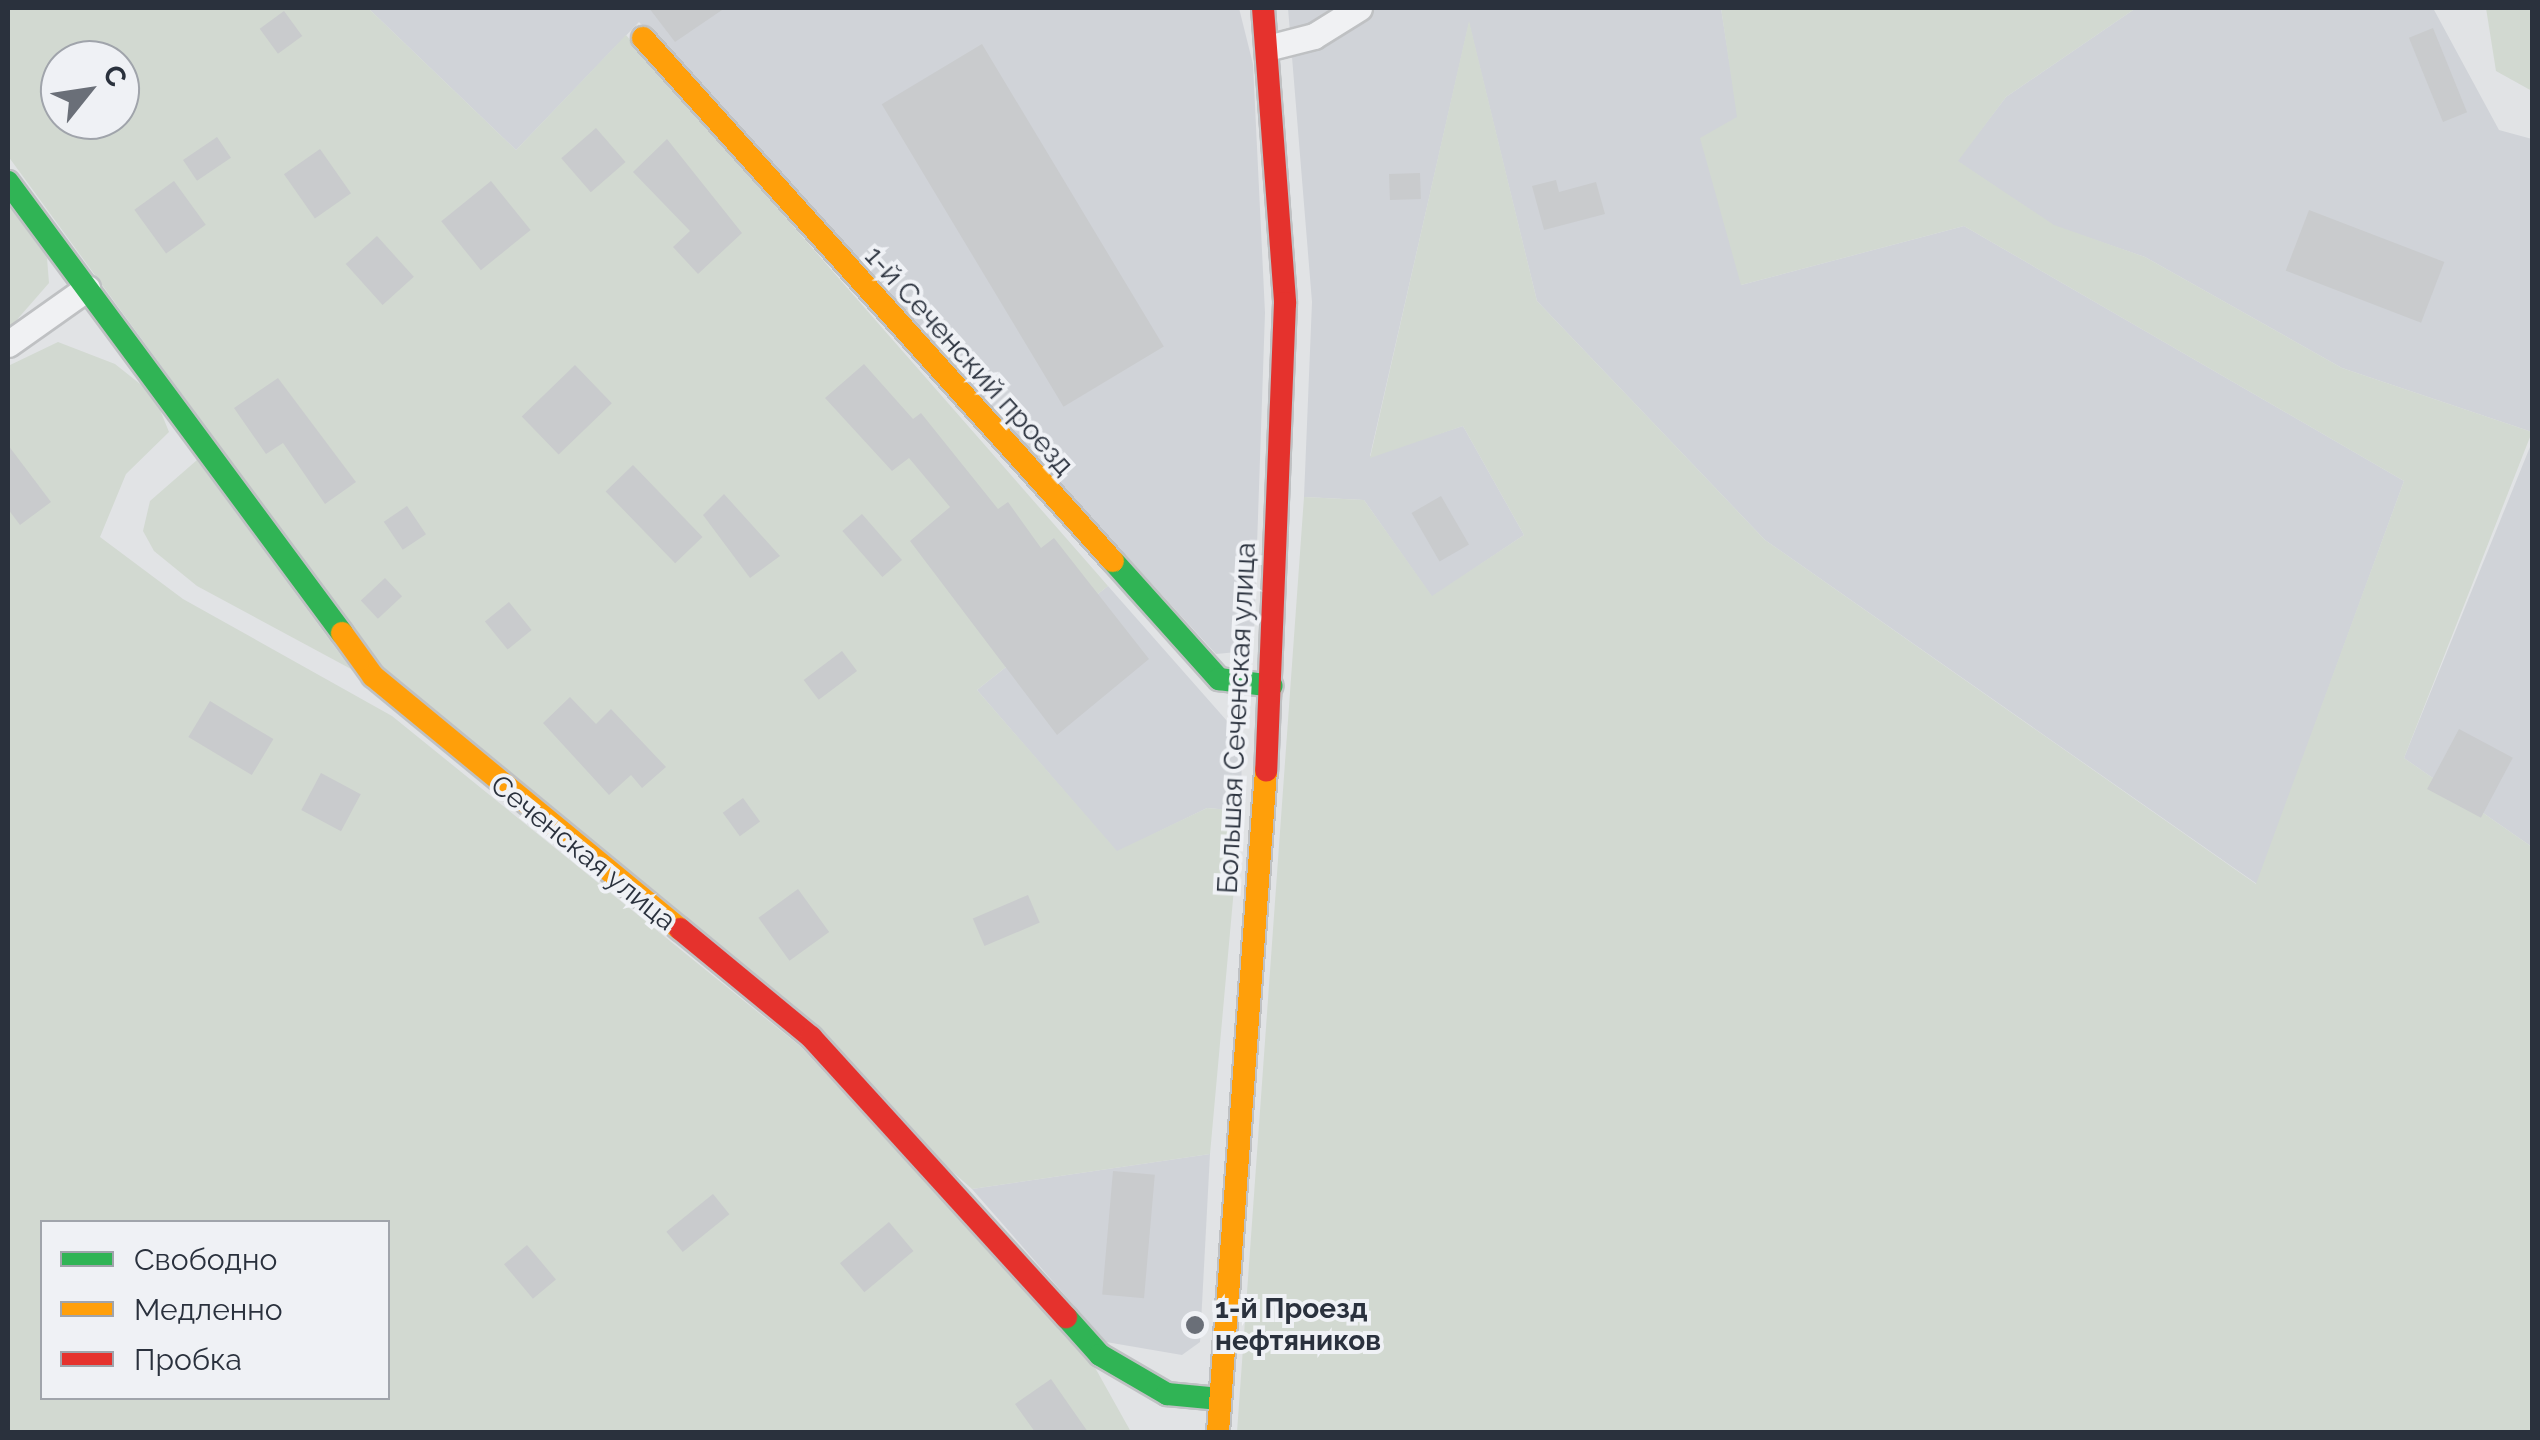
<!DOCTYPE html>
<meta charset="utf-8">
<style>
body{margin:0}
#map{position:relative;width:2540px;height:1440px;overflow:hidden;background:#e1e3e5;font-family:Raleway,sans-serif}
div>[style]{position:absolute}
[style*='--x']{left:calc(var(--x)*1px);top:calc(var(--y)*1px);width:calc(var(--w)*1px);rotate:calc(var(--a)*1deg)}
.built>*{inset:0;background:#d0d3d8}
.green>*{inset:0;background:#d2d9d1}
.building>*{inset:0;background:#c9cbcd;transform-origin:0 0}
.roads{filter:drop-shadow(2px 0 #bfc1c3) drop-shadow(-2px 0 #bfc1c3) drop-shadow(0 2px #bfc1c3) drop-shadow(0 -2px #bfc1c3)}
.street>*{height:25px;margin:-12.5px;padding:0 12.5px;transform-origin:12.5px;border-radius:12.5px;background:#f0f1f3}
.fast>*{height:22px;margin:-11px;padding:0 11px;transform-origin:11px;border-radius:11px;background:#30b455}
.slow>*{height:22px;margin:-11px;padding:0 11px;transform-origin:11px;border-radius:11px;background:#ff9f0a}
.jam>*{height:22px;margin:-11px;padding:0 11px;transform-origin:11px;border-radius:11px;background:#e5322d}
.dots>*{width:28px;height:28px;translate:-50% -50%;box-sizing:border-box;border:5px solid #eff1f5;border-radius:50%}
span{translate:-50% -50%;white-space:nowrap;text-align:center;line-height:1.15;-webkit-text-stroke:8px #eff1f5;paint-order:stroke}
.street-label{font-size:28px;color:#2a313d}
.poi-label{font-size:28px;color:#2a313d;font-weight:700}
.left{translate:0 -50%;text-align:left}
.frame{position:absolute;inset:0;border:10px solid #2a313d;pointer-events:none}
.legend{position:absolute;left:40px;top:1220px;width:350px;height:180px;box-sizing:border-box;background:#eff1f5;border:2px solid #a0a4ab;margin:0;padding:12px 18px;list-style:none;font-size:30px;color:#2a313d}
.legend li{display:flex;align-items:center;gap:20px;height:50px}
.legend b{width:50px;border:2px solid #a0a4ab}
.north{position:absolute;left:40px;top:40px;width:100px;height:100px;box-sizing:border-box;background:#eff1f5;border:2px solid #a0a4ab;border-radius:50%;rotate:60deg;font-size:28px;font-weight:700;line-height:40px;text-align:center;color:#2a313d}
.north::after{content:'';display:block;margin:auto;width:35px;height:45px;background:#6a6f78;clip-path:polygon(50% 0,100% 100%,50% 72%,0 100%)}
</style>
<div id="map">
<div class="built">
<div style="clip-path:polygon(368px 8px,1239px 8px,1253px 64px,1265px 313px,1254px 633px,1237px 652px,1216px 654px,639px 22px,516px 150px)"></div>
<div style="clip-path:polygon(1288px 8px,1721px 8px,1738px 117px,1741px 285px,1964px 226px,2404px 481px,2257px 884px,1765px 540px,1537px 301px,1469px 23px,1370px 456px,1463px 426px,1524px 535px,1432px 597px,1364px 500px,1304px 497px,1312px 302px)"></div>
<div style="clip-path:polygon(2136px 8px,2433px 8px,2499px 130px,2532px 139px,2532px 432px,2342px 368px,2145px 257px,2054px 226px,1957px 161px,2006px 97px)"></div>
<div style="clip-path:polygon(2532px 442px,2532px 847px,2404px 758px)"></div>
<div style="clip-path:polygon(1108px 586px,1242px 738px,1241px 811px,1207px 808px,1117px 852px,977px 690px)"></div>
<div style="clip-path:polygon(1210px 1154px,1200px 1342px,1182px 1355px,1106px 1342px,972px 1189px)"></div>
</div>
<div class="green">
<div style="clip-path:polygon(evenodd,8px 8px,368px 8px,516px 150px,626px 35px,1108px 586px,977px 690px,1117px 851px,1207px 808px,1241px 811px,1210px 1154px,972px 1189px,382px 668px,8px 156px,8px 8px,60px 60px,120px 60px,120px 120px,60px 120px,60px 60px)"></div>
<div style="clip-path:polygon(1721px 8px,2136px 8px,2006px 97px,1958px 161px,2054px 225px,2145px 257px,2342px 368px,2532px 432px,2404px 758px,2532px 847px,2532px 1432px,1237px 1432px,1304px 497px,1364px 500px,1432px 596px,1524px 535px,1463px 426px,1370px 458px,1469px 21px,1537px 301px,1765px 540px,2256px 884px,2404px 481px,1964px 226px,1741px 285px,1700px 138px,1737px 117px)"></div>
<div style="clip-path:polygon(2486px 8px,2532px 8px,2532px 91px,2496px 71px)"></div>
<div style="clip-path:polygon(8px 203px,47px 258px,49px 283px,8px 330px)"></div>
<div style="clip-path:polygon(evenodd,58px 342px,115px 364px,154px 395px,169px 432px,126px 474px,100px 537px,183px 599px,392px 716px,801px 1047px,1093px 1364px,1131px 1432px,8px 1432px,8px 366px,58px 342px,42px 1222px,388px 1222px,388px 1398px,42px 1398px,42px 1222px)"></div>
<div style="clip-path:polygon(197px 460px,351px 669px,197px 586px,154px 551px,143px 531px,150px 501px)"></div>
</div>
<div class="building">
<div style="clip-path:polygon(649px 8px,725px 8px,675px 42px)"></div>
<div style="left:284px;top:11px;width:31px;height:30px;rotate:54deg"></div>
<div style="left:2433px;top:28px;width:91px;height:26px;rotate:68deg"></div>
<div style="left:982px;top:44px;width:353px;height:117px;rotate:59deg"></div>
<div style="left:596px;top:128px;width:45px;height:46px;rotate:49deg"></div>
<div style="left:217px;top:137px;width:25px;height:41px;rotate:56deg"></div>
<div style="clip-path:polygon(667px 139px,742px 233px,698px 274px,673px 247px,690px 231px,633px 172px)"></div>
<div style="left:320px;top:149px;width:54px;height:44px;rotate:55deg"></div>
<div style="left:1420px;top:173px;width:26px;height:31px;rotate:88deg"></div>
<div style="clip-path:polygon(1556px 180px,1559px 192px,1596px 182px,1605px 214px,1544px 230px,1532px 186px)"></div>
<div style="left:174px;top:181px;width:54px;height:49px;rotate:54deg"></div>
<div style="left:491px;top:181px;width:63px;height:64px;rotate:51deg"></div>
<div style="left:2309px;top:210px;width:145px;height:65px;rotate:21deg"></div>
<div style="left:377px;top:236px;width:55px;height:42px;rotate:48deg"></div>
<div style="clip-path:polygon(864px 364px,913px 419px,921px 413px,998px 509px,1008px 502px,1041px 548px,1054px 538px,1149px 659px,1057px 735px,910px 541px,950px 507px,909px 458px,892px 471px,825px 398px)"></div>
<div style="left:575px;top:365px;width:53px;height:74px;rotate:46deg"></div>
<div style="clip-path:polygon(278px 378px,356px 482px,325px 504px,283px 443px,266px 454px,234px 408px)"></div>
<div style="clip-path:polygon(8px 445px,51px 502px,20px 525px,8px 509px)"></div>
<div style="left:633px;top:465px;width:100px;height:38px;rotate:46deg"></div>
<div style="clip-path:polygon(724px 494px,780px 556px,750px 578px,703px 515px)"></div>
<div style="left:1441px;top:496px;width:56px;height:34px;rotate:60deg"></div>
<div style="left:407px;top:506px;width:34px;height:28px;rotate:56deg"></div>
<div style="left:862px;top:514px;width:61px;height:26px;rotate:49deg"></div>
<div style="left:385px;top:578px;width:25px;height:33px;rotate:47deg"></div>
<div style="left:509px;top:602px;width:36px;height:31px;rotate:51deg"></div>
<div style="left:842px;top:651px;width:25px;height:48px;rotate:53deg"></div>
<div style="clip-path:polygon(570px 697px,596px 724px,611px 709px,666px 767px,642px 788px,631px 775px,609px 795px,543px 723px)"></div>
<div style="left:210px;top:701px;width:74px;height:42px;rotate:31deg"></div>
<div style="left:2459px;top:729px;width:61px;height:68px;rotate:28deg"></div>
<div style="left:321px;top:773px;width:45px;height:42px;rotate:28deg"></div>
<div style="left:743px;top:798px;width:29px;height:25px;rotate:54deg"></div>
<div style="left:798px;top:889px;width:53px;height:49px;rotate:54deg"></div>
<div style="left:1028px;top:895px;width:30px;height:60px;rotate:67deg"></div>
<div style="left:1113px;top:1171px;width:42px;height:124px;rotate:5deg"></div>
<div style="left:713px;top:1194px;width:26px;height:60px;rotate:51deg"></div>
<div style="left:889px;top:1222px;width:38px;height:64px;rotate:50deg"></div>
<div style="left:527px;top:1245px;width:45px;height:30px;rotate:50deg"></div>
<div style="clip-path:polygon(1051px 1379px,1088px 1432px,1035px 1432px,1015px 1404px)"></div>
</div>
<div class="roads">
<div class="street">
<div style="--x:1271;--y:47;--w:44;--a:-14.3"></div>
<div style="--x:1314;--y:36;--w:53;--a:-31.9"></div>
<div style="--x:8;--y:344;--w:97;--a:-35.3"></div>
</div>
<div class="fast">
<div style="--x:8;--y:182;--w:561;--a:53.48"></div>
<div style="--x:1113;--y:561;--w:159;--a:48.1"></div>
<div style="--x:1219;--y:679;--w:53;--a:7.5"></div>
<div style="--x:1066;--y:1317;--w:51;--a:48.2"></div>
<div style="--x:1100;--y:1355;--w:78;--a:30.2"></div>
<div style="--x:1167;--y:1394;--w:53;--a:5.4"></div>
</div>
<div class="slow">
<div style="--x:643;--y:38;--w:703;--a:48.06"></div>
<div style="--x:342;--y:633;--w:53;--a:54.2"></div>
<div style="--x:373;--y:676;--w:398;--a:39.5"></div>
<div style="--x:1218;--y:1432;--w:663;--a:-85.85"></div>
</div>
<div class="jam">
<div style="--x:1263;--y:8;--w:296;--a:85.7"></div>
<div style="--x:1285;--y:303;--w:468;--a:92.3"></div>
<div style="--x:680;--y:929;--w:170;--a:39.5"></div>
<div style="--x:811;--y:1037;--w:379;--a:47.7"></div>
</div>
</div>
<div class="dots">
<div style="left:1195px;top:1325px;background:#6a6f78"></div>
</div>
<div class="street-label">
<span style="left:969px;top:361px;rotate:48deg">1-й Сеченский проезд</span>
<span style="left:1237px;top:718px;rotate:-87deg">Большая Сеченская улица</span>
<span style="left:583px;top:853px;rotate:39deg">Сеченская улица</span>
</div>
<div class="poi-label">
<span class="left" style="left:1215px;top:1325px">1-й Проезд<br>нефтяников</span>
</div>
<div class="frame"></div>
<ul class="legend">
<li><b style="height:12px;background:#30b455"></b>Свободно</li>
<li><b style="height:12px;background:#ff9f0a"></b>Медленно</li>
<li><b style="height:12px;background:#e5322d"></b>Пробка</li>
</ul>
<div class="north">С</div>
</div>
